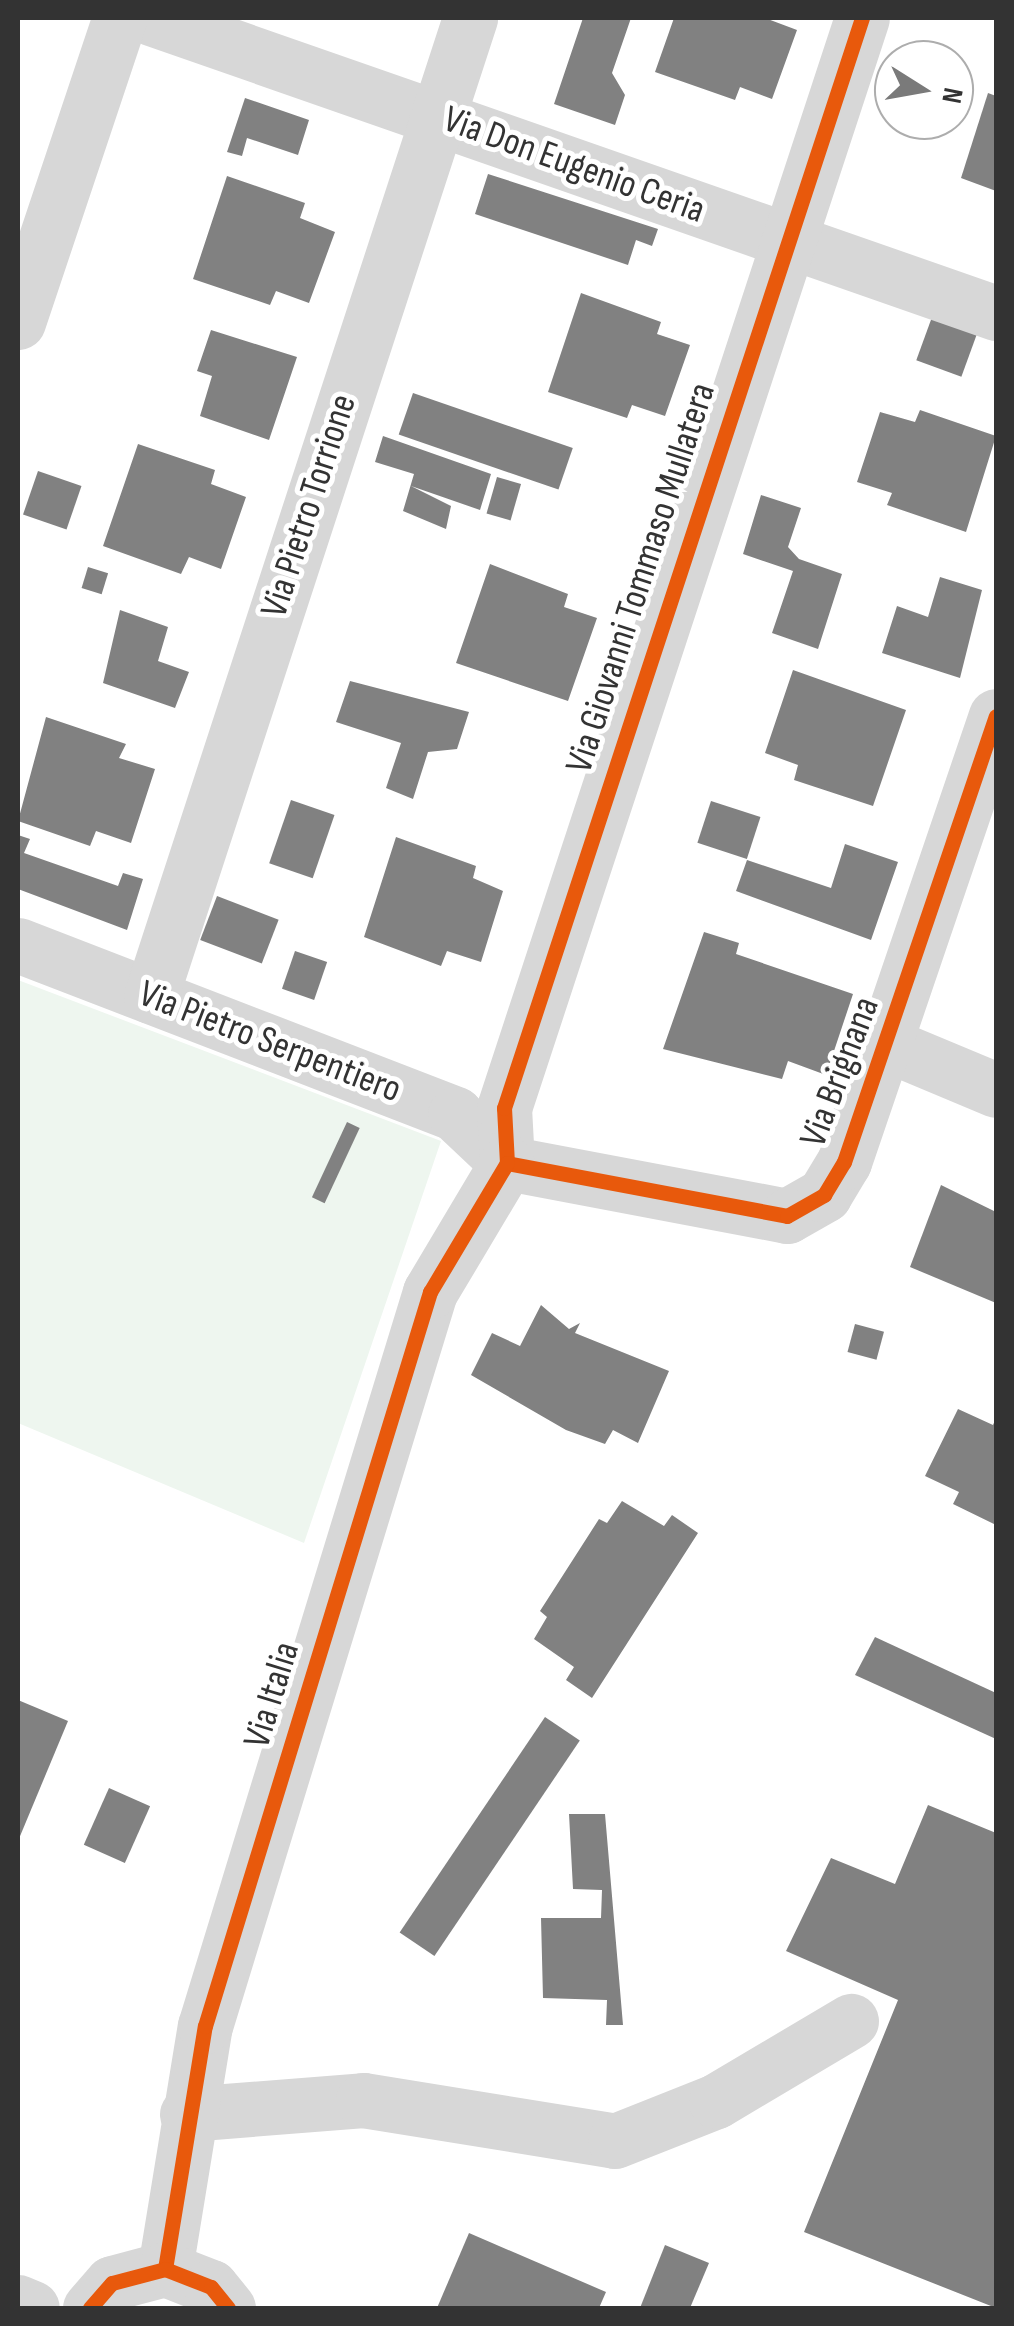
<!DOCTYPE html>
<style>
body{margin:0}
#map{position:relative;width:1014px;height:2326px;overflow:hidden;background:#fff;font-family:"Sofia Sans Condensed",sans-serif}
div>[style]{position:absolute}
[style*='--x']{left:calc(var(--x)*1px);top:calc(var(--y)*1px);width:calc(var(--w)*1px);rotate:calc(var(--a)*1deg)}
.green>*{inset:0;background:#eef6ef}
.building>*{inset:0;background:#818181;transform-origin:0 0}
.street>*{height:55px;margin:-27.5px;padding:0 27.5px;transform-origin:27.5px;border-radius:27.5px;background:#d7d7d7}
.cycleway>*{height:15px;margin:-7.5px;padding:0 7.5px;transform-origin:7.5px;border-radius:7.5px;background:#e8590c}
span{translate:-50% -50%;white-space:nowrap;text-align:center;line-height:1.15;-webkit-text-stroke:10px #fff;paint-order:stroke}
.street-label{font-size:38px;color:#333}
.frame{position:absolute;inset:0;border:20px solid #333;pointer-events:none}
.north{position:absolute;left:874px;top:40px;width:100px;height:100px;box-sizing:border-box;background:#fff;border:2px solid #adadad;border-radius:50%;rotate:101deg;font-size:28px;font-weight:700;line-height:40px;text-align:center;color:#333}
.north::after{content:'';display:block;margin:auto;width:35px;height:45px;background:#7a7a7a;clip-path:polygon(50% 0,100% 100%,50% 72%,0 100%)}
</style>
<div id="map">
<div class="green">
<div style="clip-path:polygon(18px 980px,441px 1141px,304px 1543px,18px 1423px)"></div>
</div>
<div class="building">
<div style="clip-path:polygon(583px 18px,631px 18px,612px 73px,625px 95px,615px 125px,554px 104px)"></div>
<div style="clip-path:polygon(674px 18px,765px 18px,797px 30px,772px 99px,740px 87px,735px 100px,655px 72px)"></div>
<div style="clip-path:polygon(988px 93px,996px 96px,996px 191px,961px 178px)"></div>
<div style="clip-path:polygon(245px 98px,309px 120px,298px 155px,247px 138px,242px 156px,227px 152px)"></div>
<div style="clip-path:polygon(488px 174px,658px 229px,652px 246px,636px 240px,628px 265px,475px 214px)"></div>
<div style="clip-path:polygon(227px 176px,305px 203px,300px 218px,335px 232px,309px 303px,276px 291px,270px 305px,193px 279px)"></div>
<div style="clip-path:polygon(581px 293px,661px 322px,657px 334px,690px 345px,665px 416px,632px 405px,627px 418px,548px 392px)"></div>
<div style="left:932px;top:317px;width:48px;height:46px;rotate:20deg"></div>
<div style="clip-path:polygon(211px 330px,297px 357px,269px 440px,200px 416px,212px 376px,197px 371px)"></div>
<div style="left:413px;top:393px;width:169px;height:44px;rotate:19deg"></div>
<div style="clip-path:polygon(920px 410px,996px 436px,966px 532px,887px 505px,892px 493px,857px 482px,880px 412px,915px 422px)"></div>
<div style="clip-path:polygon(383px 436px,491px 474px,480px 510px,411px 486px,451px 506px,446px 529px,403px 511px,414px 474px,375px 462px)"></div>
<div style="clip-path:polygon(138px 444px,215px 470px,211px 484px,246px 497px,221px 569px,189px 557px,181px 574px,103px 546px)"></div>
<div style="left:38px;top:471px;width:46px;height:46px;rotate:19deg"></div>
<div style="left:497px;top:477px;width:25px;height:38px;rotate:16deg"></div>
<div style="clip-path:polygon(761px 495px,801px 508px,788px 547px,799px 559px,842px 574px,818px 649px,772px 633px,793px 571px,743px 554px)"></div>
<div style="clip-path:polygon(490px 564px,568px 594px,564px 607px,597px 618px,568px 701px,456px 663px)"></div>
<div style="left:88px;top:567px;width:21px;height:22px;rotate:17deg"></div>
<div style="clip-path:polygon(940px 577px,982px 590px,960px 678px,882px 653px,897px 606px,928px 617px)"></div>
<div style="clip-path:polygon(120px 610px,168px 627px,158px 661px,189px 672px,175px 708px,103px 683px)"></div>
<div style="clip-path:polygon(793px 670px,906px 710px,873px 806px,794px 780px,798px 765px,765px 753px)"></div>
<div style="clip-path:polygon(350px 681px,469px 712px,457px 749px,428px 752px,413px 799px,386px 788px,401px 743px,336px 722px)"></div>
<div style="clip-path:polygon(46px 717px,126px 744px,119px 758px,155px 769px,131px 843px,96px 831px,90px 846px,18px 821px)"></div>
<div style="left:291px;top:800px;width:46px;height:67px;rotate:19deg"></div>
<div style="left:711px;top:801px;width:52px;height:44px;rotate:18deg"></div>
<div style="clip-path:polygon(18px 835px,30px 839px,24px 853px,118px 886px,123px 873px,143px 879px,127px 930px,18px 889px)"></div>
<div style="clip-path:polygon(396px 837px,476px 866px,473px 878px,503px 891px,481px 962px,447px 951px,441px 966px,364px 937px)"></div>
<div style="clip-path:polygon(845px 844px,898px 862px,871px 940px,736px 891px,747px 860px,831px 888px)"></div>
<div style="left:217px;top:896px;width:66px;height:47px;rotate:21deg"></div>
<div style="clip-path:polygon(704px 932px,739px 943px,736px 954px,853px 994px,826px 1075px,788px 1061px,782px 1079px,663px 1049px)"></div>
<div style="left:295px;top:951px;width:34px;height:40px;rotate:19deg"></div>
<div style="left:347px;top:1122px;width:14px;height:83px;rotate:25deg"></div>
<div style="clip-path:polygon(941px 1185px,996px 1212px,996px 1303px,910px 1267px)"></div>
<div style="clip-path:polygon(541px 1305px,569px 1329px,580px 1323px,575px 1333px,669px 1371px,638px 1443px,613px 1430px,605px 1444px,566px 1430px,471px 1375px,492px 1333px,520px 1346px)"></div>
<div style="left:855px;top:1324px;width:30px;height:29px;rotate:15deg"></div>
<div style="clip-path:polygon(958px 1409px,993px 1425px,996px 1418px,996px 1525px,953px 1504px,959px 1492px,925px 1476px)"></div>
<div style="clip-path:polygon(622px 1501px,664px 1526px,672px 1515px,698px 1533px,592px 1698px,566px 1680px,574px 1667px,534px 1639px,547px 1617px,540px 1611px,599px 1519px,607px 1523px)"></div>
<div style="clip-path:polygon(875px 1637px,996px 1693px,996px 1739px,855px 1675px)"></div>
<div style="clip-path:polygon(18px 1700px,68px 1721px,18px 1841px)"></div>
<div style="left:545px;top:1717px;width:42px;height:260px;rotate:34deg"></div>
<div style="left:109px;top:1788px;width:45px;height:62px;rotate:24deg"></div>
<div style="clip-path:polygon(928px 1805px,996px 1833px,996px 2308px,804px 2232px,898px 2000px,786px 1951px,831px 1858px,895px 1884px)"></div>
<div style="clip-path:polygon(569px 1814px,605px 1814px,623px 2025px,606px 2025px,607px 2000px,543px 1998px,541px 1918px,601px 1918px,602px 1890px,573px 1889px)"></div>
<div style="clip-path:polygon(469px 2233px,606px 2292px,599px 2308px,437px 2308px)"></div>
<div style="clip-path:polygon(665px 2245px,709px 2263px,690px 2308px,640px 2308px)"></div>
</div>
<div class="street">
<div style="--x:151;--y:18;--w:895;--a:19.24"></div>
<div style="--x:18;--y:322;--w:321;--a:-71.5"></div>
<div style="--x:18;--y:945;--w:469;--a:21.1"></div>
<div style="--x:455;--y:1114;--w:71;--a:43.3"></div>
<div style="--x:151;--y:996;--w:1029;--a:-71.93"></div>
<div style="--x:886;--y:1044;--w:119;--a:22.7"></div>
<div style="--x:507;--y:1163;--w:55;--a:-93.1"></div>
<div style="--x:504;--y:1108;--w:1147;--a:-71.82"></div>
<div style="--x:507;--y:1163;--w:285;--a:10.7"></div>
<div style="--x:787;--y:1216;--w:43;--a:-29.6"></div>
<div style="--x:824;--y:1195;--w:39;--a:-59"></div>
<div style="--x:844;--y:1162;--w:471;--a:-71.2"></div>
<div style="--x:187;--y:2114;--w:177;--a:-4.5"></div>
<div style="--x:363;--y:2100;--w:255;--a:9.2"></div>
<div style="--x:615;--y:2141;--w:109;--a:-21.6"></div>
<div style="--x:716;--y:2101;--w:157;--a:-30.7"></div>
<div style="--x:165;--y:2269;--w:246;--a:-80.7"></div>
<div style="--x:205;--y:2026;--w:768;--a:-72.96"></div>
<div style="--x:430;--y:1292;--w:150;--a:-59.2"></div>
<div style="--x:18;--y:2302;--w:15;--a:23"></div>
<div style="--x:90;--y:2308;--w:33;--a:-49"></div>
<div style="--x:112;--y:2283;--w:55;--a:-14.8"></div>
<div style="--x:165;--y:2269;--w:49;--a:21.4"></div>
<div style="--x:211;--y:2287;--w:27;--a:51"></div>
</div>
<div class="cycleway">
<div style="--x:507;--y:1163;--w:55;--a:-93.1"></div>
<div style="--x:504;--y:1108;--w:1147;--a:-71.82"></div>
<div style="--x:507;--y:1163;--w:285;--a:10.7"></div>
<div style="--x:787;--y:1216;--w:43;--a:-29.6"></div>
<div style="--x:824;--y:1195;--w:39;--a:-59"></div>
<div style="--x:844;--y:1162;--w:471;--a:-71.2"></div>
<div style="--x:165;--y:2269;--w:246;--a:-80.7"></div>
<div style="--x:205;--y:2026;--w:768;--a:-72.96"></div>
<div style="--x:430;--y:1292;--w:150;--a:-59.2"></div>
<div style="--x:90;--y:2308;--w:33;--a:-49"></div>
<div style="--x:112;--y:2283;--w:55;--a:-14.8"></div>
<div style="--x:165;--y:2269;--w:49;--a:21.4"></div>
<div style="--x:211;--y:2287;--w:27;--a:51"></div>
</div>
<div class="street-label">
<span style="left:574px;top:165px;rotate:20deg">Via Don Eugenio Ceria</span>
<span style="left:309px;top:506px;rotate:-72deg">Via Pietro Torrione</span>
<span style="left:641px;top:578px;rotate:-72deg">Via Giovanni Tommaso Mullatera</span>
<span style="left:270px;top:1042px;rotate:21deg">Via Pietro Serpentiero</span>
<span style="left:840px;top:1072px;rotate:-69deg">Via Brignana</span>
<span style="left:272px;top:1695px;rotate:-73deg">Via Italia</span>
</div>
<div class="frame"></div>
<div class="north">N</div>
</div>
